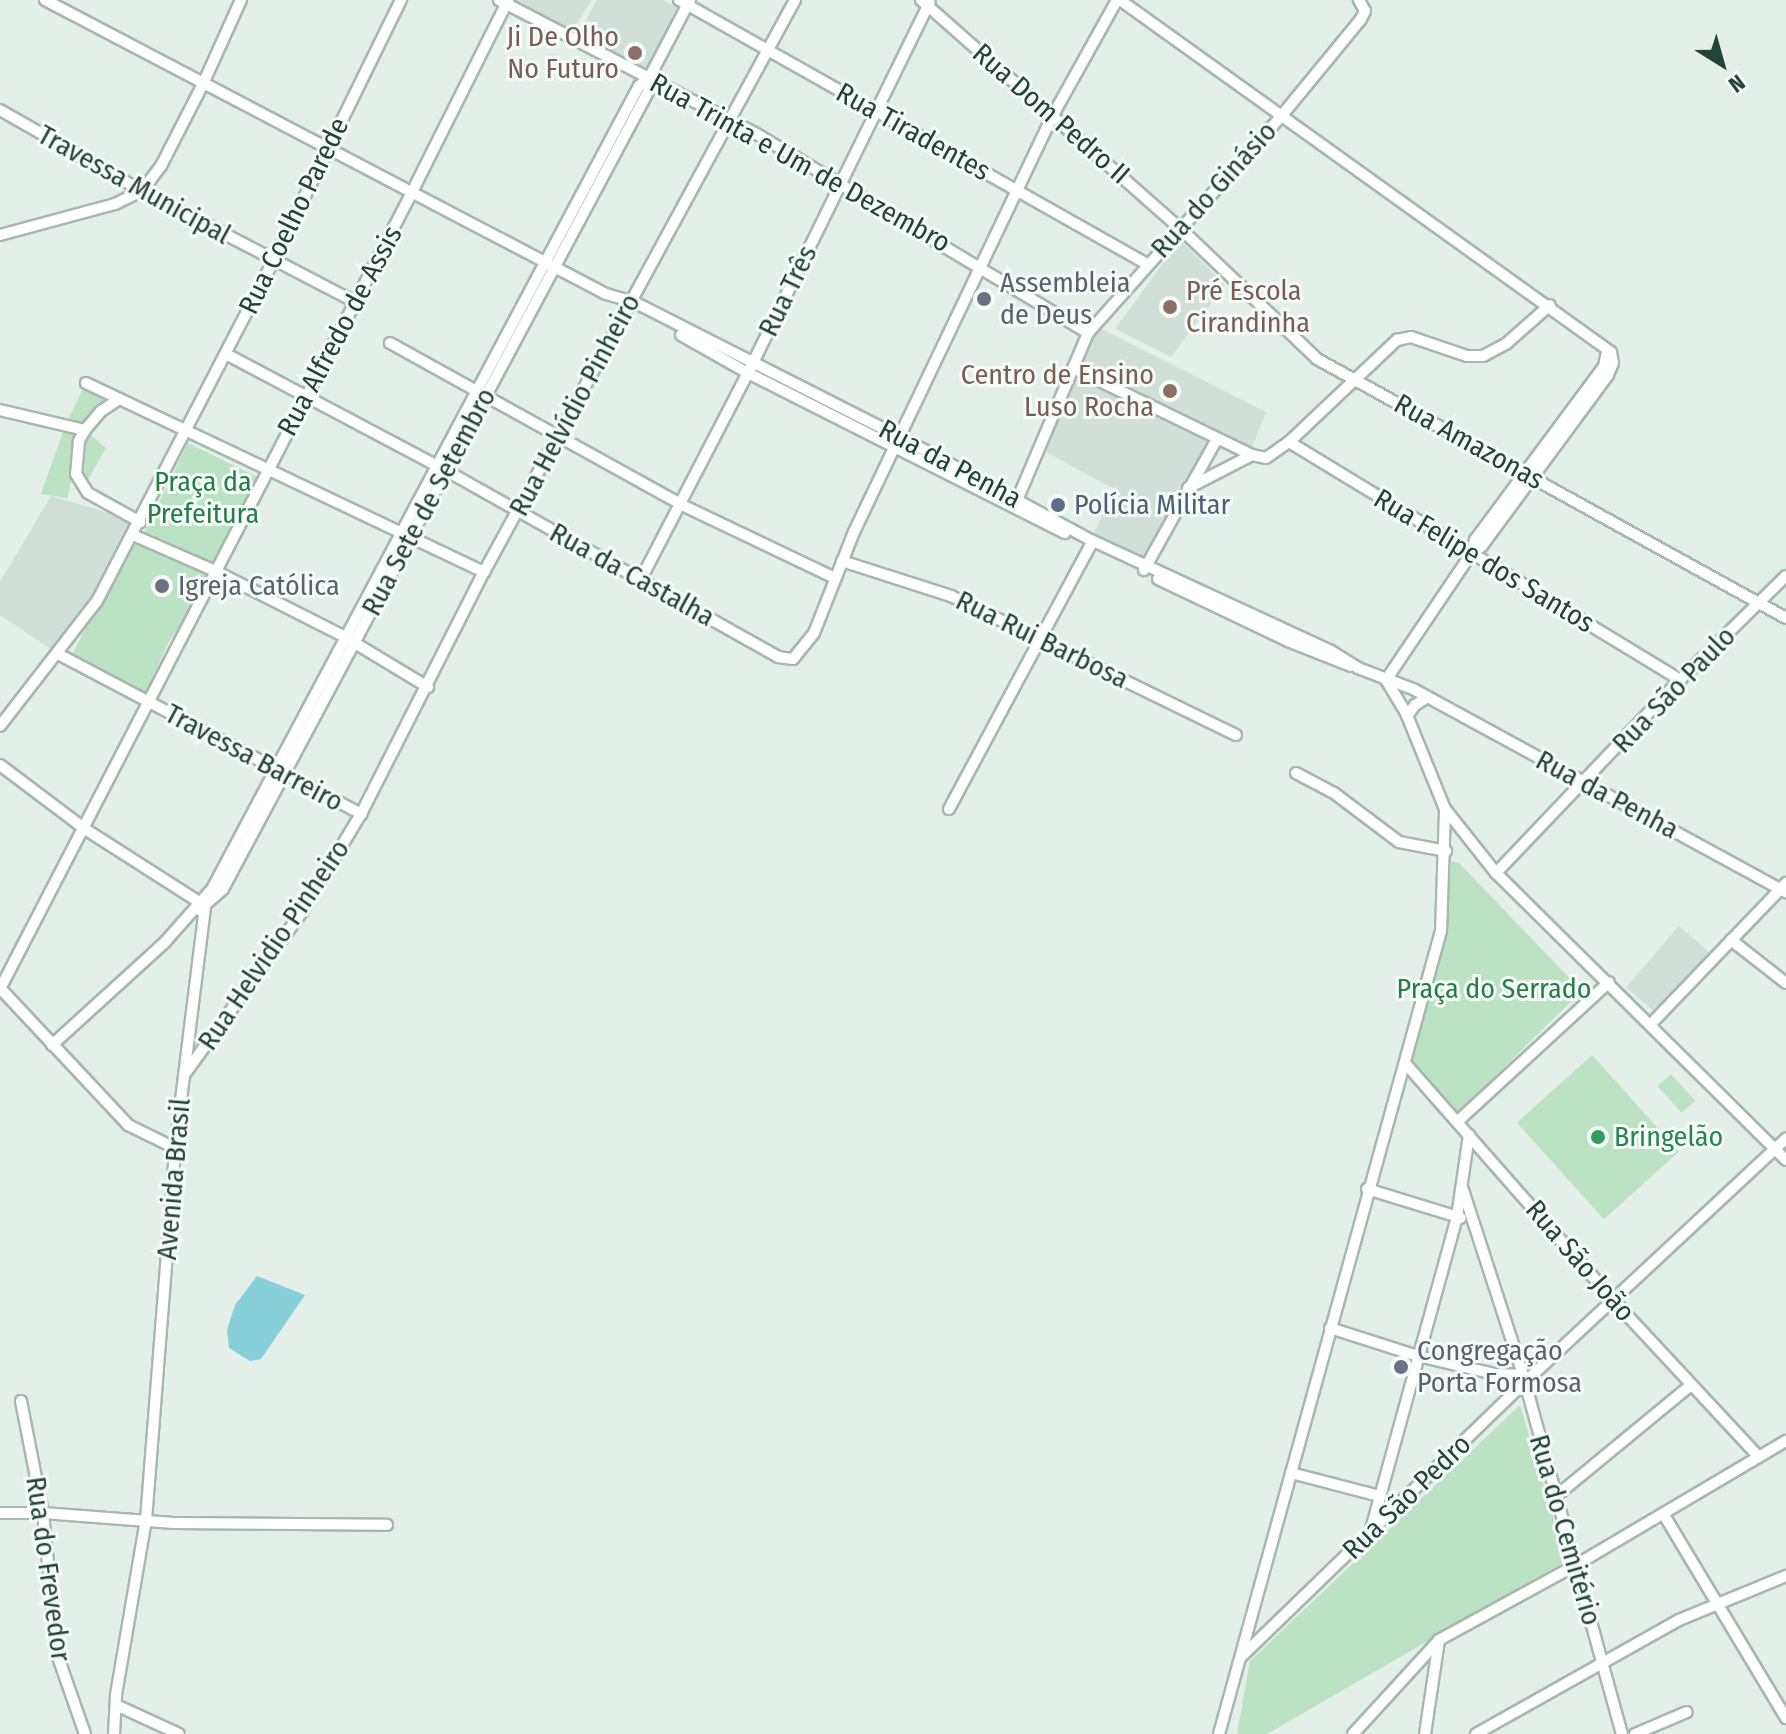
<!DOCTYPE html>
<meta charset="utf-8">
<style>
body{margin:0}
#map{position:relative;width:1786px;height:1734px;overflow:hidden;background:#e4efe9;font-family:"Fira Sans Condensed",sans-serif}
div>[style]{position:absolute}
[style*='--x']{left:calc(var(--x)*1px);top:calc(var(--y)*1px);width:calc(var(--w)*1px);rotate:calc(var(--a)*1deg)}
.built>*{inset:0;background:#d2dfd8;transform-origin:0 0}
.green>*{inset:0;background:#bbe2c3;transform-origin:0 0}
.water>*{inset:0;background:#87d0d9}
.roads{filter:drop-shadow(2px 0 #a6b8b0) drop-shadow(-2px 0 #a6b8b0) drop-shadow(0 2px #a6b8b0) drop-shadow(0 -2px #a6b8b0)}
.minor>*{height:10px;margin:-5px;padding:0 5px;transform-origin:5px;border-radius:5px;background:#fff}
.dots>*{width:22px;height:22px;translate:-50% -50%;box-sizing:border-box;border:4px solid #f5fbf8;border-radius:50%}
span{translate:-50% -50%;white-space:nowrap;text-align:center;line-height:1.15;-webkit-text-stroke:6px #f5fbf8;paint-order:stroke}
.education-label{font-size:28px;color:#785e54}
.right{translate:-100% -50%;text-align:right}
.left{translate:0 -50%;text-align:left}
.street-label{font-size:28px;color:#214338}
.worship-label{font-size:28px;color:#5b616d}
.park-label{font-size:28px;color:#277e44}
.service-label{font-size:28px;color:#4e5e75}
.leisure-label{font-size:28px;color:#27864d}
.north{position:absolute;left:1682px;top:24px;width:80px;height:80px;-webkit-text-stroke:6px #f5fbf8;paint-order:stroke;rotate:143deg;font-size:22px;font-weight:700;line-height:32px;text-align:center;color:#214338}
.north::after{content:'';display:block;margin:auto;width:28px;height:36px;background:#214338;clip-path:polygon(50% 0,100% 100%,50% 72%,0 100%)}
</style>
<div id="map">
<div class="built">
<div style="clip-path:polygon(516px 0,592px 0,571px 32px)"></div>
<div style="clip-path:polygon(597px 0,663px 0,681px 10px,646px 72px,578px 34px)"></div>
<div style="clip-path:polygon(1180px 240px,1225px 285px,1171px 357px,1115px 329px)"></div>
<div style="clip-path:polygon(1094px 325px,1266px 412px,1248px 457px,1214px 440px,1141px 564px,1091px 540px,1114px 489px,1042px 450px)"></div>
<div style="clip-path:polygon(51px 496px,140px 522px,58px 654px,0 615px,0 582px)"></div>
<div style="left:1679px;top:926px;width:40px;height:81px;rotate:41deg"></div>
</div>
<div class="green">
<div style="clip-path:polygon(86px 383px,119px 399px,85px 430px,106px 448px,83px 489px,76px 474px,80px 447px,67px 498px,41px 494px,65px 426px)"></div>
<div style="left:188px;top:443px;width:76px;height:99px;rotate:26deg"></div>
<div style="clip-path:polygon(133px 535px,215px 571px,167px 645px,146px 693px,71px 657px)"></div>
<div style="clip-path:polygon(1451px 861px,1459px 863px,1582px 991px,1458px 1112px,1408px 1065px,1443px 942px)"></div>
<div style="left:1592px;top:1055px;width:130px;height:101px;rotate:48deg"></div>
<div style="left:1671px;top:1074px;width:36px;height:18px;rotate:48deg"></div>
<div style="clip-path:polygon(1520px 1405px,1566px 1561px,1267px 1734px,1237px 1734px,1250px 1661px)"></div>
</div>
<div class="water">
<div style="clip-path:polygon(257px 1276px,305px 1295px,261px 1359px,250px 1361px,229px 1348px,227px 1330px,235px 1305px)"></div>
</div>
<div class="roads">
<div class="minor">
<div style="--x:45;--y:0;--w:633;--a:27.66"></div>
<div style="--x:606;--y:294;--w:29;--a:16"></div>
<div style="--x:634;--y:302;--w:301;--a:26.9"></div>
<div style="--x:902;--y:438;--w:215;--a:28.4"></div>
<div style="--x:1091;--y:540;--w:264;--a:24.8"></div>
<div style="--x:1331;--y:651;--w:32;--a:32"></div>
<div style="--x:1358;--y:668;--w:59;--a:20.9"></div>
<div style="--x:1413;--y:689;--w:425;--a:28.6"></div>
<div style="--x:499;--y:0;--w:288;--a:27.5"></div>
<div style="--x:755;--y:133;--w:388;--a:31"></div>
<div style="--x:679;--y:0;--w:537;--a:29.43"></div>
<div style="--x:921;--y:0;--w:345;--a:41.4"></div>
<div style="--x:1180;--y:228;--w:190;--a:43.7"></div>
<div style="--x:1317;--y:359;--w:536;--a:28.91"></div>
<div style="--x:1120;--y:0;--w:604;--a:35.64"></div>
<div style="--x:1611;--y:352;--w:11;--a:80"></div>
<div style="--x:1613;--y:363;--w:13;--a:113"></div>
<div style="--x:1608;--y:375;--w:212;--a:126.4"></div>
<div style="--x:1482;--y:546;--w:14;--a:144"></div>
<div style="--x:0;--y:110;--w:163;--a:29.7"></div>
<div style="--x:142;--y:191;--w:240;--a:27.5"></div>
<div style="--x:0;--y:235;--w:119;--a:-15.1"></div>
<div style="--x:115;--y:204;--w:30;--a:-26"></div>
<div style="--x:142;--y:191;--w:31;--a:-53"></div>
<div style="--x:161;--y:166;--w:92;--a:-62.9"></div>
<div style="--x:203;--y:84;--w:92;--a:-65.7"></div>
<div style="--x:681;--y:335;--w:77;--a:29.6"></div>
<div style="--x:748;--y:373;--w:355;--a:26.8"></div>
<div style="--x:390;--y:343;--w:334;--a:29"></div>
<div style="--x:682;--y:505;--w:170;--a:25.5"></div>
<div style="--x:226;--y:354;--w:248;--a:27.9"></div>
<div style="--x:445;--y:470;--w:382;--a:29.3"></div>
<div style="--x:778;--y:657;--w:15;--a:8"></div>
<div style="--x:793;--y:659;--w:33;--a:-51"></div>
<div style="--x:814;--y:633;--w:109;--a:-68.4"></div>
<div style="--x:854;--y:532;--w:462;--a:-64.5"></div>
<div style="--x:1053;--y:115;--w:132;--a:-60.9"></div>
<div style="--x:1073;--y:368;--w:199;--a:25.9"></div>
<div style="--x:1252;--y:455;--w:14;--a:12"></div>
<div style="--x:1266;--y:458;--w:28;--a:-35"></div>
<div style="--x:1289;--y:442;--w:149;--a:-43.4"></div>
<div style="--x:1397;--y:340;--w:14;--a:-12"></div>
<div style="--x:1411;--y:337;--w:59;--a:18.7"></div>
<div style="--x:1467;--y:356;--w:16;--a:0"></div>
<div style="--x:1483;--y:356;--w:27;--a:-28"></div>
<div style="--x:1507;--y:343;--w:57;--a:-41.5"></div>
<div style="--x:86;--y:383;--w:441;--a:25.4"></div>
<div style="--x:119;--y:399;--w:22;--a:146"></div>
<div style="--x:101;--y:411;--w:25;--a:130"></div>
<div style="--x:85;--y:430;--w:13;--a:119"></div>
<div style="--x:79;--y:441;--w:33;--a:95"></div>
<div style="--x:76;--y:474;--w:22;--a:58"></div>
<div style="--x:88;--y:493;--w:60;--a:29.1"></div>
<div style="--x:0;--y:410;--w:87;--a:13.2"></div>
<div style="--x:1289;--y:442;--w:458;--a:31.3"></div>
<div style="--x:1188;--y:488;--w:72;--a:-27.3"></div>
<div style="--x:1015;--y:505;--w:187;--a:-67"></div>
<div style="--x:1088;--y:333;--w:293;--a:-48.3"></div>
<div style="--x:1283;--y:114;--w:123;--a:-50.6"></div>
<div style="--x:1361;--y:19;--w:9;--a:-63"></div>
<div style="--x:1365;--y:11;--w:13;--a:-119"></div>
<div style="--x:133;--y:535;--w:90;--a:23.7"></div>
<div style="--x:215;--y:571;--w:146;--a:26.9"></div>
<div style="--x:345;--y:637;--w:97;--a:31.1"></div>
<div style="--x:842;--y:561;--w:114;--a:17.8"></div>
<div style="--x:951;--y:596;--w:317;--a:26"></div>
<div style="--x:1144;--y:570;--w:150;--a:-60.9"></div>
<div style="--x:641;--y:579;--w:232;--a:-62.6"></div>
<div style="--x:748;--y:373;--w:413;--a:-63.9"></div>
<div style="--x:1158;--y:579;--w:144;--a:25.5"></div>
<div style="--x:1288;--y:641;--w:68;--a:21.6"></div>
<div style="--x:58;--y:654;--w:343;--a:27.8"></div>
<div style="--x:1386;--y:680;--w:152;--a:-56"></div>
<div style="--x:1471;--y:554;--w:15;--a:-74"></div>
<div style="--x:1475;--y:540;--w:217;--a:-53.4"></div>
<div style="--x:1604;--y:366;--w:14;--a:-78"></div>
<div style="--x:1407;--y:716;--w:14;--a:-54"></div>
<div style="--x:1415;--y:705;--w:15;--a:-32"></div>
<div style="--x:0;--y:726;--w:158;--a:-52.2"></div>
<div style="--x:97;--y:601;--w:383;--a:-62.6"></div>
<div style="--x:273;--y:261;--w:291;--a:-63.9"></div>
<div style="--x:0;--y:765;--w:106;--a:37"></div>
<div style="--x:85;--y:829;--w:141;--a:32.6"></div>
<div style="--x:1296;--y:773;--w:43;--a:27.8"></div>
<div style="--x:1334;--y:793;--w:81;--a:37"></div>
<div style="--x:1399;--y:842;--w:48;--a:10.8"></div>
<div style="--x:949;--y:809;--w:304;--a:-61.8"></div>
<div style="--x:1446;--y:810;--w:80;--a:51.6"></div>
<div style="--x:1496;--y:873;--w:408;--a:44.7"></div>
<div style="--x:1496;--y:873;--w:267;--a:-46.4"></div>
<div style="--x:1680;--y:680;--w:148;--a:-44.5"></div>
<div style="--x:199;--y:910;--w:32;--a:-41"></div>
<div style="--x:223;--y:889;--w:905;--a:-61.93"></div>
<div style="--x:649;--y:90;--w:12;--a:-90"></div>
<div style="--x:1731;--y:940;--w:70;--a:38"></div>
<div style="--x:0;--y:988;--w:187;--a:46.9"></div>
<div style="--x:128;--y:1125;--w:52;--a:26.1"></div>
<div style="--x:0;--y:989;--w:897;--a:-62.66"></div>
<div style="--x:412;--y:192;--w:215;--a:-63.4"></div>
<div style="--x:1650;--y:1025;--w:197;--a:-46.2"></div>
<div style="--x:52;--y:1045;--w:153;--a:-42.3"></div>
<div style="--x:165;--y:942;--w:71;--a:-48.4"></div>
<div style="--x:212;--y:889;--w:909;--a:-62"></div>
<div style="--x:639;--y:86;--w:13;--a:-39"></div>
<div style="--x:649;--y:78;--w:88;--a:-62.3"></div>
<div style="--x:1405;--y:1063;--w:315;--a:48.7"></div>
<div style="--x:1613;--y:1300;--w:214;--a:47.1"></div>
<div style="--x:184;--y:1075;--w:201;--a:-54.1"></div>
<div style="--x:302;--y:912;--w:114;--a:-59"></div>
<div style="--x:361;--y:814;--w:271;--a:-63.1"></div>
<div style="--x:484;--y:572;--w:651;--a:-61.47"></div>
<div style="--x:1458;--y:1121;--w:205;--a:-42.6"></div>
<div style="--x:1367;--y:1189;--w:98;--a:17.1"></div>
<div style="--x:1463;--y:1190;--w:194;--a:72"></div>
<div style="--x:1523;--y:1375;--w:372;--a:74.6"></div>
<div style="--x:1330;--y:1328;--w:92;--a:17.7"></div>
<div style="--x:1418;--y:1356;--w:79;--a:13.2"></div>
<div style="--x:1495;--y:1374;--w:28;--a:2"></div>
<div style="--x:21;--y:1401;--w:114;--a:78.9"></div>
<div style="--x:43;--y:1513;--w:142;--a:84.3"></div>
<div style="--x:57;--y:1654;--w:85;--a:70.7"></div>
<div style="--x:1291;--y:1473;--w:92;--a:14.5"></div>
<div style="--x:1555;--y:1497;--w:176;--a:-39.5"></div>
<div style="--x:0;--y:1513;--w:43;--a:0"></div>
<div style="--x:43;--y:1513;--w:131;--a:4.4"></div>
<div style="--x:174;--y:1523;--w:213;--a:0.5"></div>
<div style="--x:1664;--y:1515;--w:237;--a:59"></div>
<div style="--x:1370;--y:1533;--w:328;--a:-74.6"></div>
<div style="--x:1457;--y:1217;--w:83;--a:-81.7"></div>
<div style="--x:1241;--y:1657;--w:395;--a:-44.1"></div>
<div style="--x:1525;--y:1382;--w:357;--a:-43"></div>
<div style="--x:116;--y:1705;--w:69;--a:24.7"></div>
<div style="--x:114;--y:1734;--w:39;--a:-87"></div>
<div style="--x:116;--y:1695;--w:178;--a:-80.3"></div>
<div style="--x:146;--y:1520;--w:373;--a:-85.5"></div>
<div style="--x:175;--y:1148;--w:243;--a:-82.9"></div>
<div style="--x:1219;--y:1734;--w:833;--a:-74.55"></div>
<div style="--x:1441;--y:931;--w:122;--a:-88.1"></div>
<div style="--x:1445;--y:809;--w:104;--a:-112.1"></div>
<div style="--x:1406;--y:713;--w:39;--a:-121"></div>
<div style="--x:1353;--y:1734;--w:127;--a:-47.5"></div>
<div style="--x:1439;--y:1640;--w:156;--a:-28.7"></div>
<div style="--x:1576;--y:1565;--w:244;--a:-30.6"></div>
<div style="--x:1425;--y:1734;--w:95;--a:-81.5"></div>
<div style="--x:1476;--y:1734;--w:233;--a:-29.3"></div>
<div style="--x:1679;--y:1620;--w:116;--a:-22.4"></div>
<div style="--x:1635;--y:1734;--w:56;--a:-22.9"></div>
</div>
</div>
<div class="dots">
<div style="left:635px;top:53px;background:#8d6e63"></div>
<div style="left:984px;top:299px;background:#6b7280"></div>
<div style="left:1170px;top:307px;background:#8d6e63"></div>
<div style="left:1170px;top:391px;background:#8d6e63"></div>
<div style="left:1058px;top:505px;background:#5c6f8a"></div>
<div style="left:162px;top:586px;background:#6b7280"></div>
<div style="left:1598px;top:1137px;background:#2e9e5b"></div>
<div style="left:1401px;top:1367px;background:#6b7280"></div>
</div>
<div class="education-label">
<span class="right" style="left:619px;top:53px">Ji De Olho<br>No Futuro</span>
<span class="left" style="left:1186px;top:307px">Pré Escola<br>Cirandinha</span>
<span class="right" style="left:1154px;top:391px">Centro de Ensino<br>Luso Rocha</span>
</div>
<div class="street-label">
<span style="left:1051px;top:114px;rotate:41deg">Rua Dom Pedro II</span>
<span style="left:913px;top:132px;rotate:29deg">Rua Tiradentes</span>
<span style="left:800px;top:163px;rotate:29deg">Rua Trinta e Um de Dezembro</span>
<span style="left:134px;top:185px;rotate:29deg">Travessa Municipal</span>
<span style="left:1214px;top:190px;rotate:-48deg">Rua do Ginásio</span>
<span style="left:294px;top:216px;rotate:-64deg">Rua Coelho Parede</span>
<span style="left:788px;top:291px;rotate:-64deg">Rua Três</span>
<span style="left:340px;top:331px;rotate:-62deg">Rua Alfredo de Assis</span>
<span style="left:575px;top:405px;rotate:-62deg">Rua Helvídio Pinheiro</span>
<span style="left:1469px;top:442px;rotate:29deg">Rua Amazonas</span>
<span style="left:950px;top:464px;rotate:28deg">Rua da Penha</span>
<span style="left:429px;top:502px;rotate:-62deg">Rua Sete de Setembro</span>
<span style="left:1484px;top:561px;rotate:31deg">Rua Felipe dos Santos</span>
<span style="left:632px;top:575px;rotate:29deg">Rua da Castalha</span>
<span style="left:1042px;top:640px;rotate:26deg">Rua Rui Barbosa</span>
<span style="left:1674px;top:690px;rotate:-46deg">Rua São Paulo</span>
<span style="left:254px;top:758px;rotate:28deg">Travessa Barreiro</span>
<span style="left:1607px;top:795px;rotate:28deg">Rua da Penha</span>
<span style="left:274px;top:945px;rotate:-56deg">Rua Helvidio Pinheiro</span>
<span style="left:174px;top:1179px;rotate:-85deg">Avenida Brasil</span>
<span style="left:1580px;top:1261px;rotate:49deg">Rua São João</span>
<span style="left:1407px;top:1497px;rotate:-44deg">Rua São Pedro</span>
<span style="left:1565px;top:1530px;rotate:74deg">Rua do Cemitério</span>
<span style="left:48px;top:1569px;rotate:82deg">Rua do Frevedor</span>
</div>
<div class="worship-label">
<span class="left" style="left:1000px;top:299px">Assembleia<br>de Deus</span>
<span class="left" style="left:178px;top:586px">Igreja Católica</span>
<span class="left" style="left:1417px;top:1367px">Congregação<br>Porta Formosa</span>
</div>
<div class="park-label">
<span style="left:203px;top:498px">Praça da<br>Prefeitura</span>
<span style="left:1494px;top:989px">Praça do Serrado</span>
</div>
<div class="service-label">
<span class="left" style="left:1074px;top:505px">Polícia Militar</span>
</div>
<div class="leisure-label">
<span class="left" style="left:1614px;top:1137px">Bringelão</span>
</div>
<div class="north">N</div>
</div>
